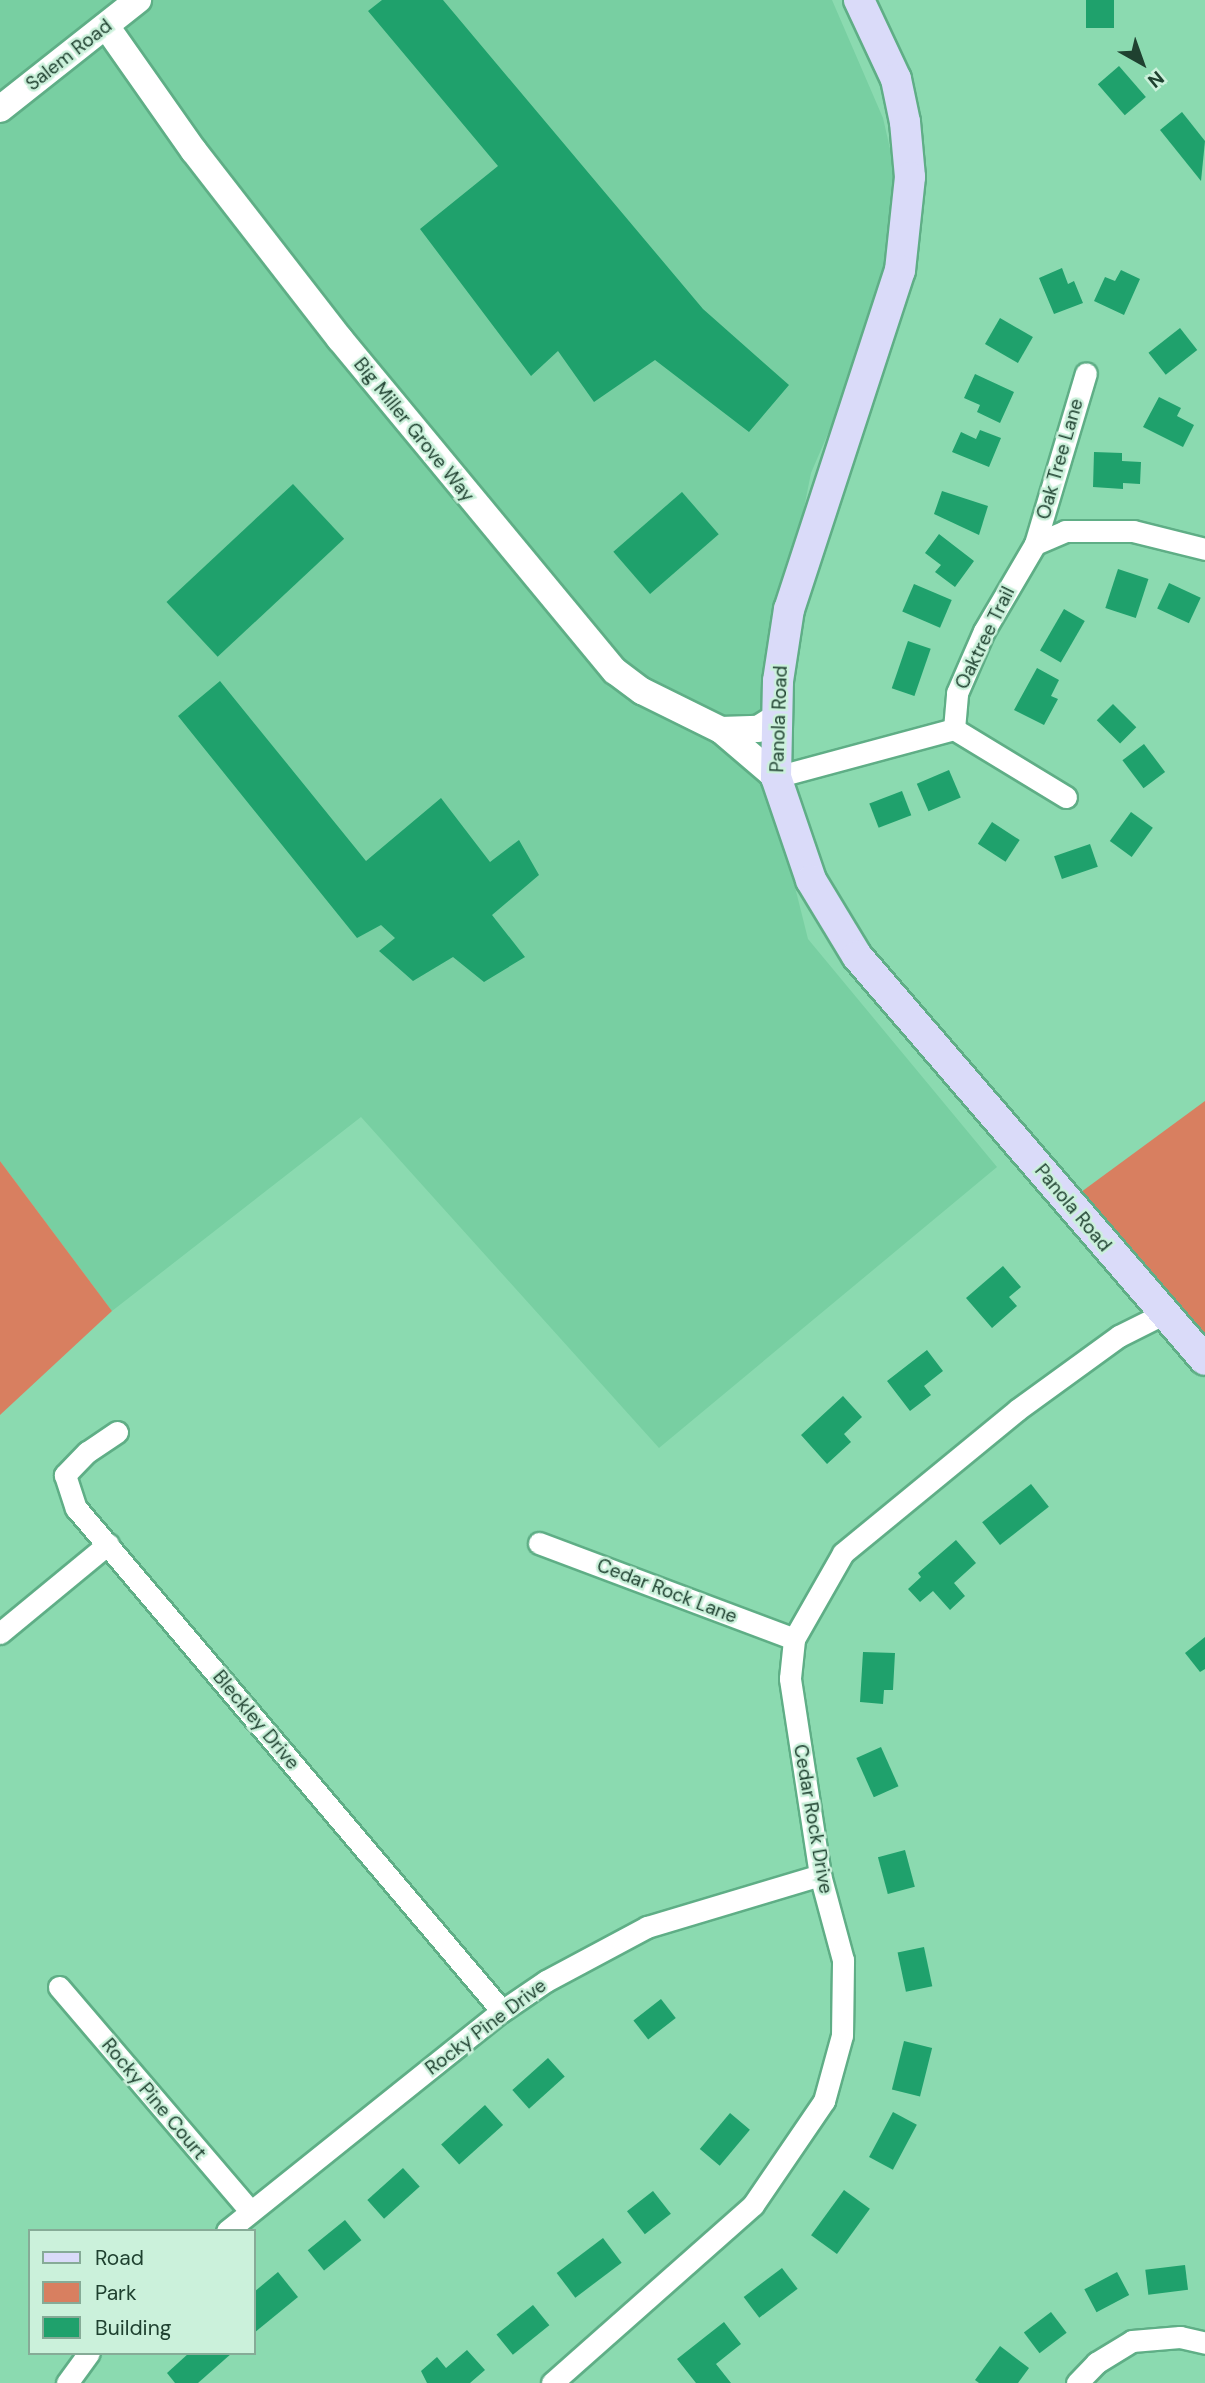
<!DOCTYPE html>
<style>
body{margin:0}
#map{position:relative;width:1205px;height:2383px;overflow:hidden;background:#8bdab0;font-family:"DM Sans",sans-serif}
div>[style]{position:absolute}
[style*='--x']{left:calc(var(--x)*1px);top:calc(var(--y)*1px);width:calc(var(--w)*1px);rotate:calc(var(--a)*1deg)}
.built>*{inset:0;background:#78cfa2}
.green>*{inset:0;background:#d87f60}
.building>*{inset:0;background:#1fa16c;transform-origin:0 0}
.roads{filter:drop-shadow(2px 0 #5fae86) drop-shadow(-2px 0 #5fae86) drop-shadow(0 2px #5fae86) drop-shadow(0 -2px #5fae86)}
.minor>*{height:21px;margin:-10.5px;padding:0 10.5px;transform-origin:10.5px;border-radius:10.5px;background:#fff}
.tertiary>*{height:26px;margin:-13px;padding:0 13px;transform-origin:13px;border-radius:13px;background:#fff}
.secondary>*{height:30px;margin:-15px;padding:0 15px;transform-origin:15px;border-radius:15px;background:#dadbf9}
span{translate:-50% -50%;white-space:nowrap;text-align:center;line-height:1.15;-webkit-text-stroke:5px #cbf1db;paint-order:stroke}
.street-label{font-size:19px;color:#1f4130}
.legend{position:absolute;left:28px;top:2229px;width:228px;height:126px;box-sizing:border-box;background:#cbf1db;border:2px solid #86ab97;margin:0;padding:9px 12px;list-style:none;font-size:21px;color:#1f4130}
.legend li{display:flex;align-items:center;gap:14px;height:35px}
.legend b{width:35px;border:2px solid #86ab97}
.north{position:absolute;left:1107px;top:28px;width:70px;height:70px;-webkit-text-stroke:5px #cbf1db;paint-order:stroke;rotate:140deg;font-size:19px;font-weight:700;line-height:28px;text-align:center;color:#1f4130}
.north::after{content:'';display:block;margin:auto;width:24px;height:32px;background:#1f4130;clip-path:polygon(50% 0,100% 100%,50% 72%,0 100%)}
</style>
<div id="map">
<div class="built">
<div style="clip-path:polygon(0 0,832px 0,883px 118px,911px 241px,811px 473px,797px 543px,771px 791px,808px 939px,997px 1167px,659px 1448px,361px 1117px,112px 1311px,0 1161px)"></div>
</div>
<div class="green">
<div style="clip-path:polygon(1205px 1101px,1205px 1354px,1077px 1195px)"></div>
<div style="clip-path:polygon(0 1161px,112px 1311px,0 1415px)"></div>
</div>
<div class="building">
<div style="clip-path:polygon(382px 0,443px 0,703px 309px,789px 385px,749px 432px,655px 360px,594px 402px,558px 351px,531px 376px,420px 229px,498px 166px,368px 11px)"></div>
<div style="left:1086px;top:0;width:28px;height:28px"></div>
<div style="left:1119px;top:66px;width:41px;height:28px;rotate:49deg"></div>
<div style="clip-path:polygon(1182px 112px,1205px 141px,1201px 181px,1160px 130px)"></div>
<div style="clip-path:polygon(1062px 268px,1068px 284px,1074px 281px,1083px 303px,1054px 314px,1039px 278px)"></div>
<div style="clip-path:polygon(1121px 270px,1140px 279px,1124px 315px,1094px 301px,1105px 277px,1115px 281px)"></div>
<div style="left:1000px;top:318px;width:38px;height:30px;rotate:30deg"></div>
<div style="left:1180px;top:328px;width:28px;height:40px;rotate:52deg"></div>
<div style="clip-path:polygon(975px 374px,1014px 392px,1000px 423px,977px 412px,980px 405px,964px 398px)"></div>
<div style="clip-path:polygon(1159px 397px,1181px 408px,1177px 416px,1194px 425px,1183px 447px,1143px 427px)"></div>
<div style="clip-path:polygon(980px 430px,1001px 438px,989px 467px,952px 452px,961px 432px,976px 439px)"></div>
<div style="clip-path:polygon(1094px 452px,1122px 453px,1122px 461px,1141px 462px,1140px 484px,1123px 483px,1123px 489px,1093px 487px)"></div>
<div style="left:293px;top:484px;width:75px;height:173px;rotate:47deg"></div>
<div style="clip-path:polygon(942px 491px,988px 506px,979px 535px,934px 514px)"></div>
<div style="left:682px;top:492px;width:56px;height:91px;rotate:49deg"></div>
<div style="clip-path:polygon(939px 534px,974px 561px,955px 587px,935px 572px,941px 565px,925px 553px)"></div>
<div style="left:1118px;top:569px;width:32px;height:41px;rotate:18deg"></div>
<div style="left:1169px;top:583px;width:35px;height:28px;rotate:25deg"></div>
<div style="left:914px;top:584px;width:41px;height:30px;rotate:23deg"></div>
<div style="left:1064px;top:609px;width:24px;height:48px;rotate:30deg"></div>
<div style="left:908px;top:641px;width:24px;height:50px;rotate:19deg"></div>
<div style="clip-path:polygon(1037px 668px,1059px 680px,1051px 696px,1058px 699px,1044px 725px,1014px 710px)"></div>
<div style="clip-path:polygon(220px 681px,366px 861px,441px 798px,490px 862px,519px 840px,539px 875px,492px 915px,525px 957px,484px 982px,453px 957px,413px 981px,379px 951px,395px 938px,381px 925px,357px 938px,178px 716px)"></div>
<div style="left:1113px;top:704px;width:33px;height:23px;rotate:45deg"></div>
<div style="left:1144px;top:744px;width:35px;height:27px;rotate:53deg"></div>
<div style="left:949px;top:770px;width:30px;height:35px;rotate:67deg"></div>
<div style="left:902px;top:791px;width:26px;height:35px;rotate:69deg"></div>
<div style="left:1131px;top:812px;width:27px;height:36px;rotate:36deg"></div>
<div style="left:992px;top:822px;width:33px;height:26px;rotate:33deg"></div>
<div style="left:1090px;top:844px;width:24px;height:38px;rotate:71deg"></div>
<div style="clip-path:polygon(1003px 1266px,1021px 1287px,1009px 1297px,1017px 1306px,992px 1328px,966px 1298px)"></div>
<div style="clip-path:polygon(927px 1350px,943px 1371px,924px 1386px,931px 1395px,910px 1411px,887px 1381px)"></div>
<div style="clip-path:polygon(843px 1396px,862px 1417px,844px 1434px,851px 1442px,827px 1464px,801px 1435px)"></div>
<div style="left:1031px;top:1484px;width:29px;height:62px;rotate:52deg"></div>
<div style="clip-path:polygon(956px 1540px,976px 1563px,954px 1583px,965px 1596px,950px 1610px,933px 1591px,920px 1602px,908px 1589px,921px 1577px,918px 1573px)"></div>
<div style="clip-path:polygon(1205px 1637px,1205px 1669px,1200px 1672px,1185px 1653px)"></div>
<div style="clip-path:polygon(863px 1652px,895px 1653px,893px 1690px,884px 1690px,883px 1704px,860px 1702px)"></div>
<div style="left:881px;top:1747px;width:43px;height:27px;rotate:66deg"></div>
<div style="left:905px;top:1850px;width:38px;height:28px;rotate:75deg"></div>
<div style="left:924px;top:1947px;width:40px;height:27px;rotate:78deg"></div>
<div style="left:661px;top:1999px;width:24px;height:35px;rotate:52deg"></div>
<div style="left:904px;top:2041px;width:29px;height:50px;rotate:14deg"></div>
<div style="left:548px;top:2058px;width:25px;height:48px;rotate:48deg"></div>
<div style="left:485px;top:2105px;width:27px;height:59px;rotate:48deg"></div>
<div style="left:893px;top:2112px;width:27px;height:51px;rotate:28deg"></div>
<div style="left:730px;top:2113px;width:26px;height:47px;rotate:40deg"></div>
<div style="left:403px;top:2168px;width:25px;height:48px;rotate:48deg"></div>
<div style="left:844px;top:2190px;width:32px;height:56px;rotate:36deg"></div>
<div style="left:653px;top:2191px;width:29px;height:33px;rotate:52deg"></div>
<div style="left:345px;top:2220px;width:26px;height:48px;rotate:51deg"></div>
<div style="left:603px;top:2238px;width:31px;height:58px;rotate:53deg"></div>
<div style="left:1185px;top:2265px;width:25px;height:40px;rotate:83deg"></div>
<div style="left:782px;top:2268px;width:26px;height:48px;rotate:53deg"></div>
<div style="clip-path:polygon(278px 2272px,298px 2297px,254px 2333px,254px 2292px)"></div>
<div style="left:1117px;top:2272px;width:26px;height:37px;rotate:62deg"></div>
<div style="left:533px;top:2305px;width:26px;height:47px;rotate:51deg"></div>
<div style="left:1051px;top:2312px;width:26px;height:34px;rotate:53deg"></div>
<div style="clip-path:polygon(724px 2322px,741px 2344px,716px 2364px,731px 2383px,696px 2383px,677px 2359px)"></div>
<div style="clip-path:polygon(1000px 2346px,1029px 2368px,1018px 2383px,979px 2383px,975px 2380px)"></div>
<div style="clip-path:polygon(467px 2350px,485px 2370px,470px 2383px,427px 2383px,421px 2371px,437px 2357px,446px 2368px)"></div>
<div style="clip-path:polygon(189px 2353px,232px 2353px,198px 2383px,175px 2383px,167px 2373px)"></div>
</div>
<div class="roads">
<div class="minor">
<div style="--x:1035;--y:544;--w:178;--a:-73.4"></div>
<div style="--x:954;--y:729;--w:36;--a:-85"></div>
<div style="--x:957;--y:693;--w:68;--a:-66.5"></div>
<div style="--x:984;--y:631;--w:101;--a:-59.6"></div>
<div style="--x:1035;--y:544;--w:33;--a:-23"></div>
<div style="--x:1065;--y:531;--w:68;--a:0"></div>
<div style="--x:1133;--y:531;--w:74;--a:14"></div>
<div style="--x:954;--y:729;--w:131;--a:31.3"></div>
<div style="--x:776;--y:777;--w:184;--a:-15.1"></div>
<div style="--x:117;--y:1432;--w:36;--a:146"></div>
<div style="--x:87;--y:1452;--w:32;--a:134"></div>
<div style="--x:65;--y:1475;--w:35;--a:72"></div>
<div style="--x:76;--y:1508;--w:659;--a:49.74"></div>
<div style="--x:539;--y:1543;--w:272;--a:20.6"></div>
<div style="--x:0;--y:1633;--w:140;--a:-39.5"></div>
<div style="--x:59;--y:1987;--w:294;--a:49.5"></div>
<div style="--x:227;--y:2231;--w:352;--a:-38.7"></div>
<div style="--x:502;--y:2011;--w:53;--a:-34.3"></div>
<div style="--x:546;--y:1981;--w:115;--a:-28.1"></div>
<div style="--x:647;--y:1927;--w:181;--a:-16.7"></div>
<div style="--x:67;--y:2383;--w:37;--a:-54"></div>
<div style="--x:552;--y:2383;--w:268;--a:-41.5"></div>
<div style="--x:753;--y:2205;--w:126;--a:-55.7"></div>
<div style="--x:824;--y:2101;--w:68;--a:-74.7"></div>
<div style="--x:842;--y:2035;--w:75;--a:-89.2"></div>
<div style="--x:843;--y:1960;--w:88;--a:-105.1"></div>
<div style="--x:820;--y:1875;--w:199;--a:-98.7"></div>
<div style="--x:790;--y:1678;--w:39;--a:-84"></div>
<div style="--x:794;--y:1639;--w:99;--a:-60.3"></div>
<div style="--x:843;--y:1553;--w:225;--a:-39.4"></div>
<div style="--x:1017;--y:1410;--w:126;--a:-36"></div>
<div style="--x:1119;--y:1336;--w:49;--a:-26.6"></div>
<div style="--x:1077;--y:2383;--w:28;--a:-46"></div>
<div style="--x:1096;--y:2363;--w:42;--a:-31.4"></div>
<div style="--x:1132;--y:2341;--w:48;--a:-4.8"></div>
<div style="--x:1180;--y:2337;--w:26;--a:13"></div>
</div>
<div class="tertiary">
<div style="--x:106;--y:26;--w:153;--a:54.9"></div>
<div style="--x:194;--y:151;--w:238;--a:52.2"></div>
<div style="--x:340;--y:339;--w:431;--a:50.4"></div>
<div style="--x:615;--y:671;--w:34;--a:37"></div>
<div style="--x:642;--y:691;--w:88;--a:26.3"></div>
<div style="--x:721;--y:730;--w:72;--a:40.5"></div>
<div style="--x:0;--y:109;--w:176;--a:-38.3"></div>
<div style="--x:721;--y:730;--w:37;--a:-2"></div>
<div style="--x:758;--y:729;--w:22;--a:-32"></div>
</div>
<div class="secondary">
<div style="--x:859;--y:0;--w:87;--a:64.9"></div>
<div style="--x:896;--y:79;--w:44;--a:78.2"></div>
<div style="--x:905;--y:122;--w:55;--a:84.8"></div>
<div style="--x:910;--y:177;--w:94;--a:96.1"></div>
<div style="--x:900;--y:270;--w:357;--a:108.1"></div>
<div style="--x:789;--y:609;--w:73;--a:98.7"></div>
<div style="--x:778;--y:681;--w:96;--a:91.2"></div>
<div style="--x:776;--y:777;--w:109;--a:71.2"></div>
<div style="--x:811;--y:880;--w:89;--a:58.8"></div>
<div style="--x:857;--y:956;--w:533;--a:49.26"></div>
</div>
</div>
<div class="street-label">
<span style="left:69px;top:55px;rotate:-38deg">Salem Road</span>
<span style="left:414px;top:430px;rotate:51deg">Big Miller Grove Way</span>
<span style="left:1060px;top:459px;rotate:-74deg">Oak Tree Lane</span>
<span style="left:985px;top:638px;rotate:-64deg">Oaktree Trail</span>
<span style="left:779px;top:719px;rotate:-88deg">Panola Road</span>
<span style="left:1073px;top:1208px;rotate:50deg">Panola Road</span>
<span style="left:667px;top:1591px;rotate:21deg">Cedar Rock Lane</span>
<span style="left:256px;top:1720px;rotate:50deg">Bleckley Drive</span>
<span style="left:813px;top:1819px;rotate:80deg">Cedar Rock Drive</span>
<span style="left:486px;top:2027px;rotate:-37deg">Rocky Pine Drive</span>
<span style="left:154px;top:2099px;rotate:50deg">Rocky Pine Court</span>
</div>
<ul class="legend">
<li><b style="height:9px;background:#dadbf9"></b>Road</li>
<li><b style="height:19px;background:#d87f60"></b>Park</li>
<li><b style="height:19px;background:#1fa16c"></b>Building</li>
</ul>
<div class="north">N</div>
</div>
